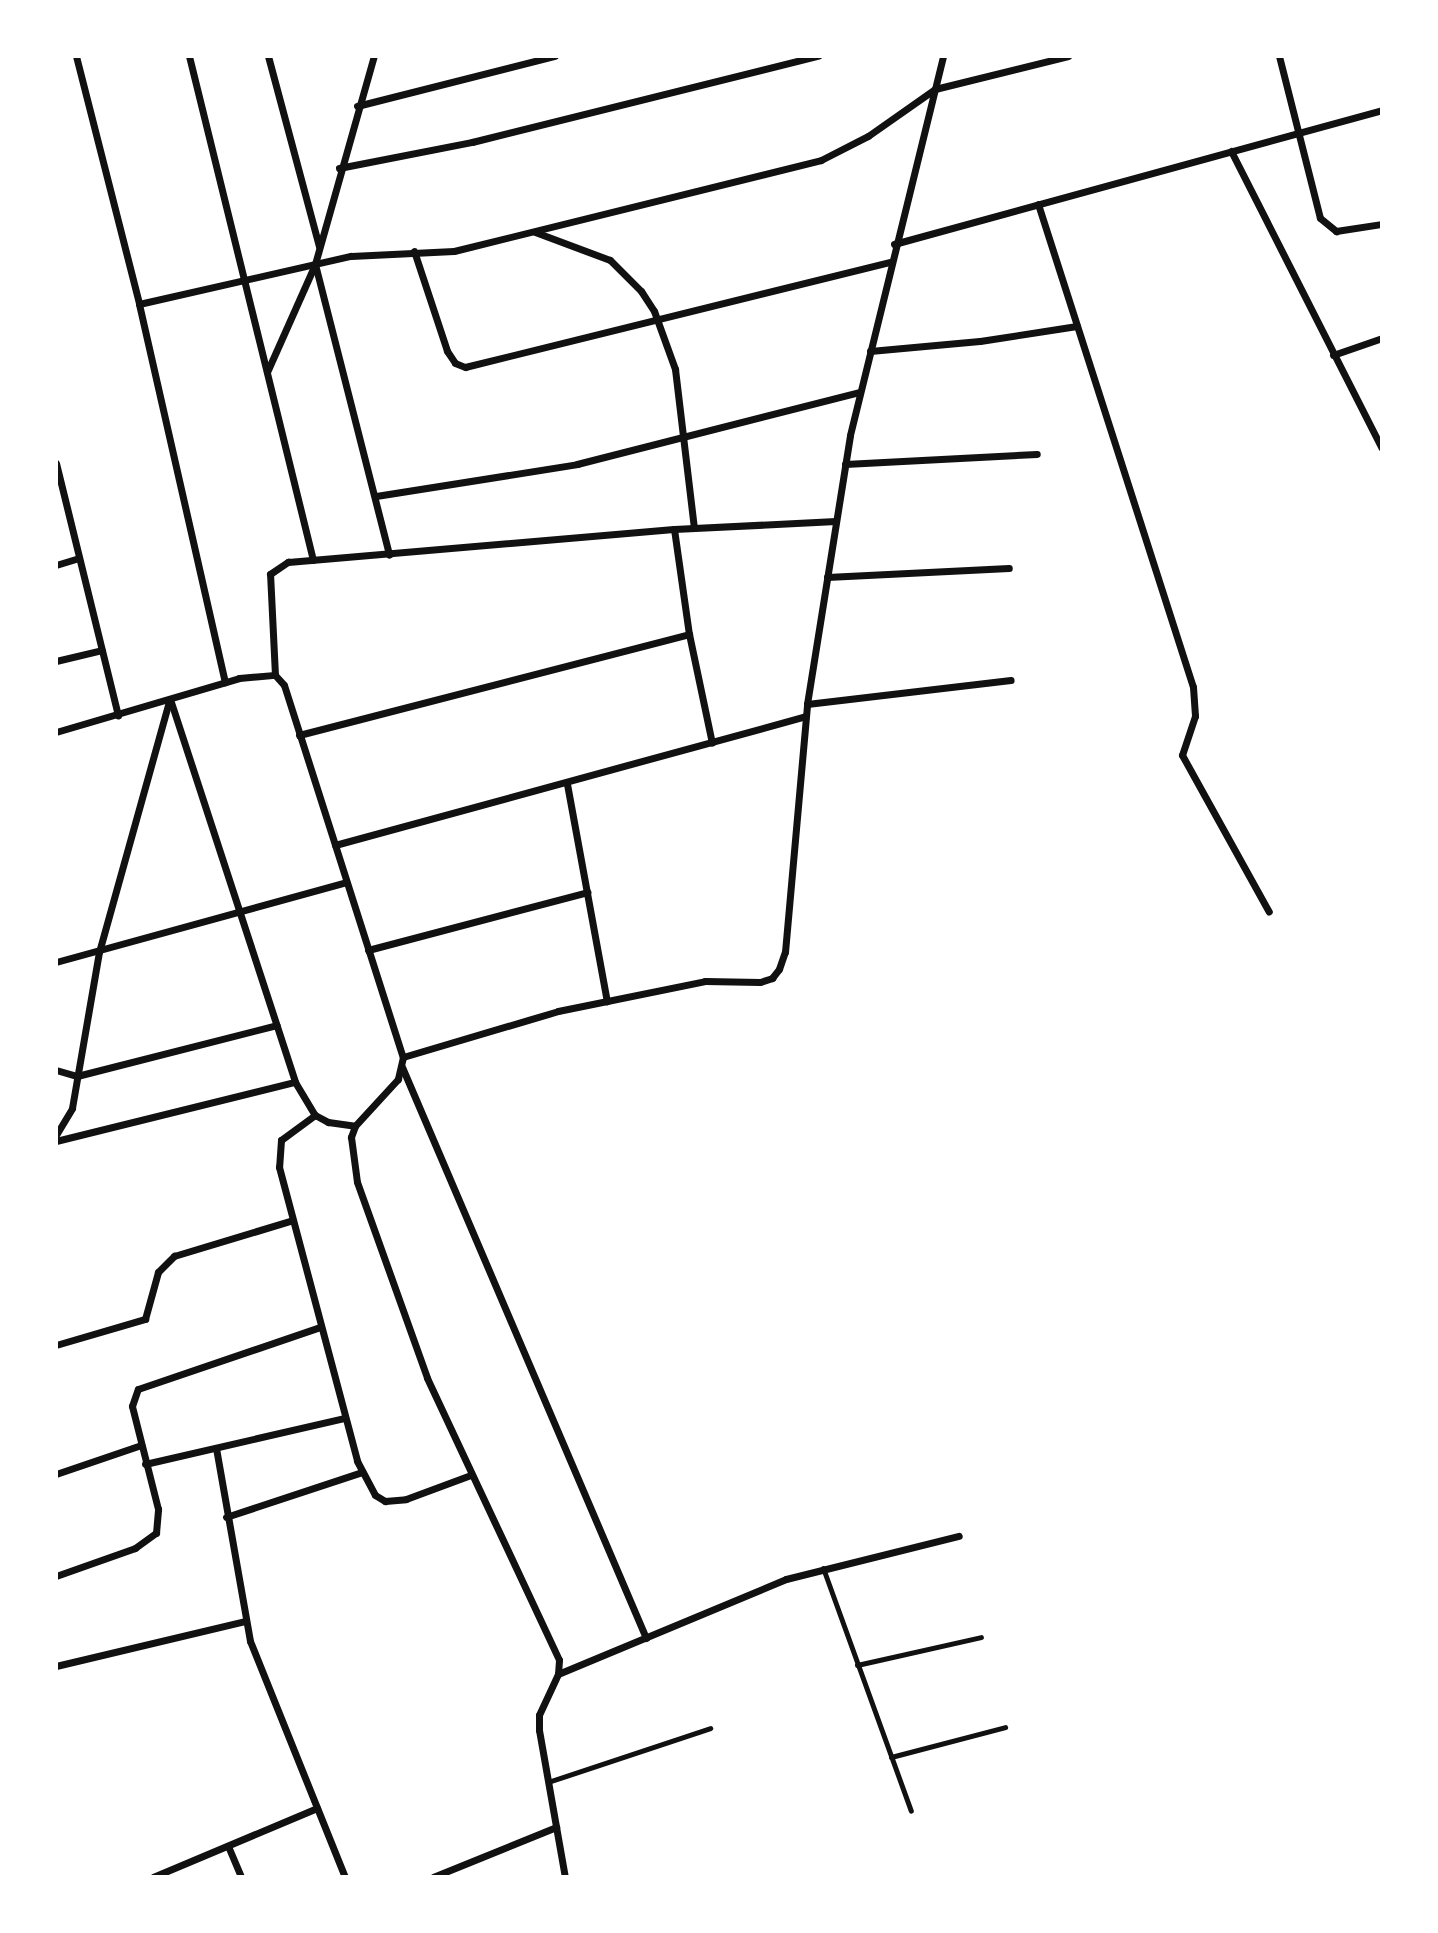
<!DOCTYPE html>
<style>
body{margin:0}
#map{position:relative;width:1438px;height:1933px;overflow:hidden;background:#fff;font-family:"Fira Sans",sans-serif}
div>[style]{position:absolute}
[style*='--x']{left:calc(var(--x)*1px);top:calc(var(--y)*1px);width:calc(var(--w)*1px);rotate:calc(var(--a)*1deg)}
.service>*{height:5px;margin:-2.5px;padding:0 2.5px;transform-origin:2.5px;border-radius:2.5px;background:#111}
.minor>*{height:7px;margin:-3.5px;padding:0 3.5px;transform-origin:3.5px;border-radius:3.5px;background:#111}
span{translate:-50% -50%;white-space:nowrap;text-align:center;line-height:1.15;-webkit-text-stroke:5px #fff;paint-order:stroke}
.frame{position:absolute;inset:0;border:58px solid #fff;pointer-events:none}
</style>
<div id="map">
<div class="service">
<div style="--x:823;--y:1568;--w:258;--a:70.1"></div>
<div style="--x:857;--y:1665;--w:127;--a:-12.7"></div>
<div style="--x:891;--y:1757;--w:118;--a:-14.7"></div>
<div style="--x:548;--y:1782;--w:171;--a:-18.4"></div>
</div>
<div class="minor">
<div style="--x:76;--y:56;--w:256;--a:75.7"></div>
<div style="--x:139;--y:304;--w:388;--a:77.2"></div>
<div style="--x:189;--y:56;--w:519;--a:76.18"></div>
<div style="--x:268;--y:56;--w:197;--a:75"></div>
<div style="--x:1279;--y:56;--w:167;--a:75.8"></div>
<div style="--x:1320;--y:218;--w:21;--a:39"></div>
<div style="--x:1336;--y:231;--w:47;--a:-8.7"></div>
<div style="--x:357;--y:106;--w:204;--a:-14.2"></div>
<div style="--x:1231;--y:151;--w:333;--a:63.1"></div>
<div style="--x:339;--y:168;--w:136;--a:-11.1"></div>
<div style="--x:472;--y:142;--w:357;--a:-14"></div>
<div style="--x:1038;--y:204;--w:507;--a:72.21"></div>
<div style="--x:1193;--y:687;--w:29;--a:86"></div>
<div style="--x:1195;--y:716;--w:41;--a:108.4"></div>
<div style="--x:1182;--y:755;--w:179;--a:61"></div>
<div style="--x:535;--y:232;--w:80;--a:20.5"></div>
<div style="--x:610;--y:260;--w:44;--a:45"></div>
<div style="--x:641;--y:291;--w:24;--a:57"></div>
<div style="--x:654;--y:311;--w:62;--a:70.1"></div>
<div style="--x:675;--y:369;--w:160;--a:83.2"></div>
<div style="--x:894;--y:244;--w:506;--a:-15.35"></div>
<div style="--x:414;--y:251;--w:105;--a:71.7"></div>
<div style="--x:447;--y:351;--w:14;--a:56"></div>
<div style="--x:455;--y:363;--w:11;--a:22"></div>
<div style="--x:465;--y:367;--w:438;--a:-13.9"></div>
<div style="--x:315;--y:264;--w:300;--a:75.7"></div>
<div style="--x:139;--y:304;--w:217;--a:-12.8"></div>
<div style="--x:351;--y:256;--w:103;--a:-2.8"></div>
<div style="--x:454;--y:251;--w:378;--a:-13.9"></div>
<div style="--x:821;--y:160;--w:53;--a:-27.1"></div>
<div style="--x:868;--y:136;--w:82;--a:-35"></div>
<div style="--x:935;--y:89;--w:137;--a:-13.9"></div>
<div style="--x:870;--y:351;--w:110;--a:-5.2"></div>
<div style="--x:980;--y:341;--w:98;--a:-8.8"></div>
<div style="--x:1333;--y:355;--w:52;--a:-19.1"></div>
<div style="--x:267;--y:372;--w:118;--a:-66"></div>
<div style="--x:315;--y:264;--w:216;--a:-74.2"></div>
<div style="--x:56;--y:463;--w:260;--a:76.2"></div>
<div style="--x:845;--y:464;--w:192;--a:-3"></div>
<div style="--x:376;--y:496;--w:204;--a:-9"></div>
<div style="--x:577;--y:464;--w:292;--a:-14.3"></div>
<div style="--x:674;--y:529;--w:106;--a:81.9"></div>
<div style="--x:689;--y:634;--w:111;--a:78.1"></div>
<div style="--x:56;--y:565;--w:24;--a:-17"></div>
<div style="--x:827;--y:577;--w:182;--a:-2.8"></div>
<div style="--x:56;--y:661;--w:47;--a:-13.4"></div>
<div style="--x:275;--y:675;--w:101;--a:-92.8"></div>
<div style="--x:270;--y:574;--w:22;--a:-34"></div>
<div style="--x:288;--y:562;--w:387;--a:-4.9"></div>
<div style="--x:674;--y:529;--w:162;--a:-2.8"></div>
<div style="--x:170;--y:699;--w:403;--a:71.9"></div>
<div style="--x:295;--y:1082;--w:39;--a:59"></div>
<div style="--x:315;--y:1115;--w:15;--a:28"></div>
<div style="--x:328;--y:1122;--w:27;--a:8"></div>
<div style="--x:807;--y:704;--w:205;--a:-6.7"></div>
<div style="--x:56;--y:732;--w:191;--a:-16.4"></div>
<div style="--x:239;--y:678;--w:36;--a:-5"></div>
<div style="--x:275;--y:675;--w:13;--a:48"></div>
<div style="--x:284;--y:685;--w:391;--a:72.3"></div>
<div style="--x:403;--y:1057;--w:23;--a:103"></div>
<div style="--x:398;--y:1079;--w:64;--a:132.5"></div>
<div style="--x:355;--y:1126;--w:12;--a:110"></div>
<div style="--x:351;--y:1137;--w:45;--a:82.4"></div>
<div style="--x:357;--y:1182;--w:208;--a:70.3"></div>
<div style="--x:427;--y:1378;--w:311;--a:64.9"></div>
<div style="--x:559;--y:1660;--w:14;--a:94"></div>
<div style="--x:558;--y:1674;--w:45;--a:114.9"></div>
<div style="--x:539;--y:1715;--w:15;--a:90"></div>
<div style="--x:539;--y:1730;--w:149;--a:80"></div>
<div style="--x:299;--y:735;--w:403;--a:-14.5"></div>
<div style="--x:567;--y:784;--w:221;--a:79.6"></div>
<div style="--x:335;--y:845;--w:487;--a:-15.3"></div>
<div style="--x:368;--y:950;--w:227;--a:-14.8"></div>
<div style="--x:56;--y:962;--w:301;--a:-15.4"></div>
<div style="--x:403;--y:1057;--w:162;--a:-16.5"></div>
<div style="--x:558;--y:1011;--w:150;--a:-11.5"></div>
<div style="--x:705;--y:981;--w:55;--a:1"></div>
<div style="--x:760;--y:982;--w:13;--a:-18"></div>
<div style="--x:772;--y:978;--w:11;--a:-52"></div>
<div style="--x:779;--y:969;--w:18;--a:-71"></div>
<div style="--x:785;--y:952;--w:249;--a:-84.9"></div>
<div style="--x:807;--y:704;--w:272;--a:-80.9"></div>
<div style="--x:850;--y:435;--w:390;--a:-76.2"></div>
<div style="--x:402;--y:1067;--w:621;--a:66.86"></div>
<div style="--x:56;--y:1070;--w:22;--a:16"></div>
<div style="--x:77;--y:1076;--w:206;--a:-14.3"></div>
<div style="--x:315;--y:1115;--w:42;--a:143.7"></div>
<div style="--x:281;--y:1140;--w:27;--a:94"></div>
<div style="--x:279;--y:1167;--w:304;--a:75.1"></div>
<div style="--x:357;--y:1461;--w:38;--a:62"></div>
<div style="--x:375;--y:1495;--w:12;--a:31"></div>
<div style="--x:385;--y:1501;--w:21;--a:-5"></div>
<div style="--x:406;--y:1499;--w:69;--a:-20.3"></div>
<div style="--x:56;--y:1135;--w:31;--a:-59"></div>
<div style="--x:72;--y:1108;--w:158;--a:-80.2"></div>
<div style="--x:99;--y:952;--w:261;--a:-74.4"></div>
<div style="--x:56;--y:1141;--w:246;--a:-13.9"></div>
<div style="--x:56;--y:1345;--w:93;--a:-16.3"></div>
<div style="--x:145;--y:1319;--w:49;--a:-74.5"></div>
<div style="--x:158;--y:1272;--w:23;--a:-45"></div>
<div style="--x:174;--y:1256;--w:124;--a:-16.8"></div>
<div style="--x:216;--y:1448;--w:196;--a:80"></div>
<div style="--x:250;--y:1641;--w:254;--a:68.1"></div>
<div style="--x:145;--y:1464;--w:204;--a:-13"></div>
<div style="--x:56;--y:1474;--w:90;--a:-18.8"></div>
<div style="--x:226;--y:1517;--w:143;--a:-18.3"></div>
<div style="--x:56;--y:1576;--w:84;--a:-19.5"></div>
<div style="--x:135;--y:1548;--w:26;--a:-36"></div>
<div style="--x:156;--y:1533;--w:24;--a:-85"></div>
<div style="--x:158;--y:1509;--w:106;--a:-104.2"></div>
<div style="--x:132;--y:1406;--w:18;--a:-71"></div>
<div style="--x:138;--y:1389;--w:192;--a:-18.8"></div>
<div style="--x:56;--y:1666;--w:194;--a:-13.4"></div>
<div style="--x:558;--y:1674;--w:247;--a:-22.6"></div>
<div style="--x:786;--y:1579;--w:178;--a:-14"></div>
<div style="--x:228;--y:1846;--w:34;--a:67"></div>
<div style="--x:153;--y:1877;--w:178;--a:-22.8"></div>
<div style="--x:433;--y:1877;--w:133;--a:-22.1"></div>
</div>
<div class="frame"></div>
</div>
